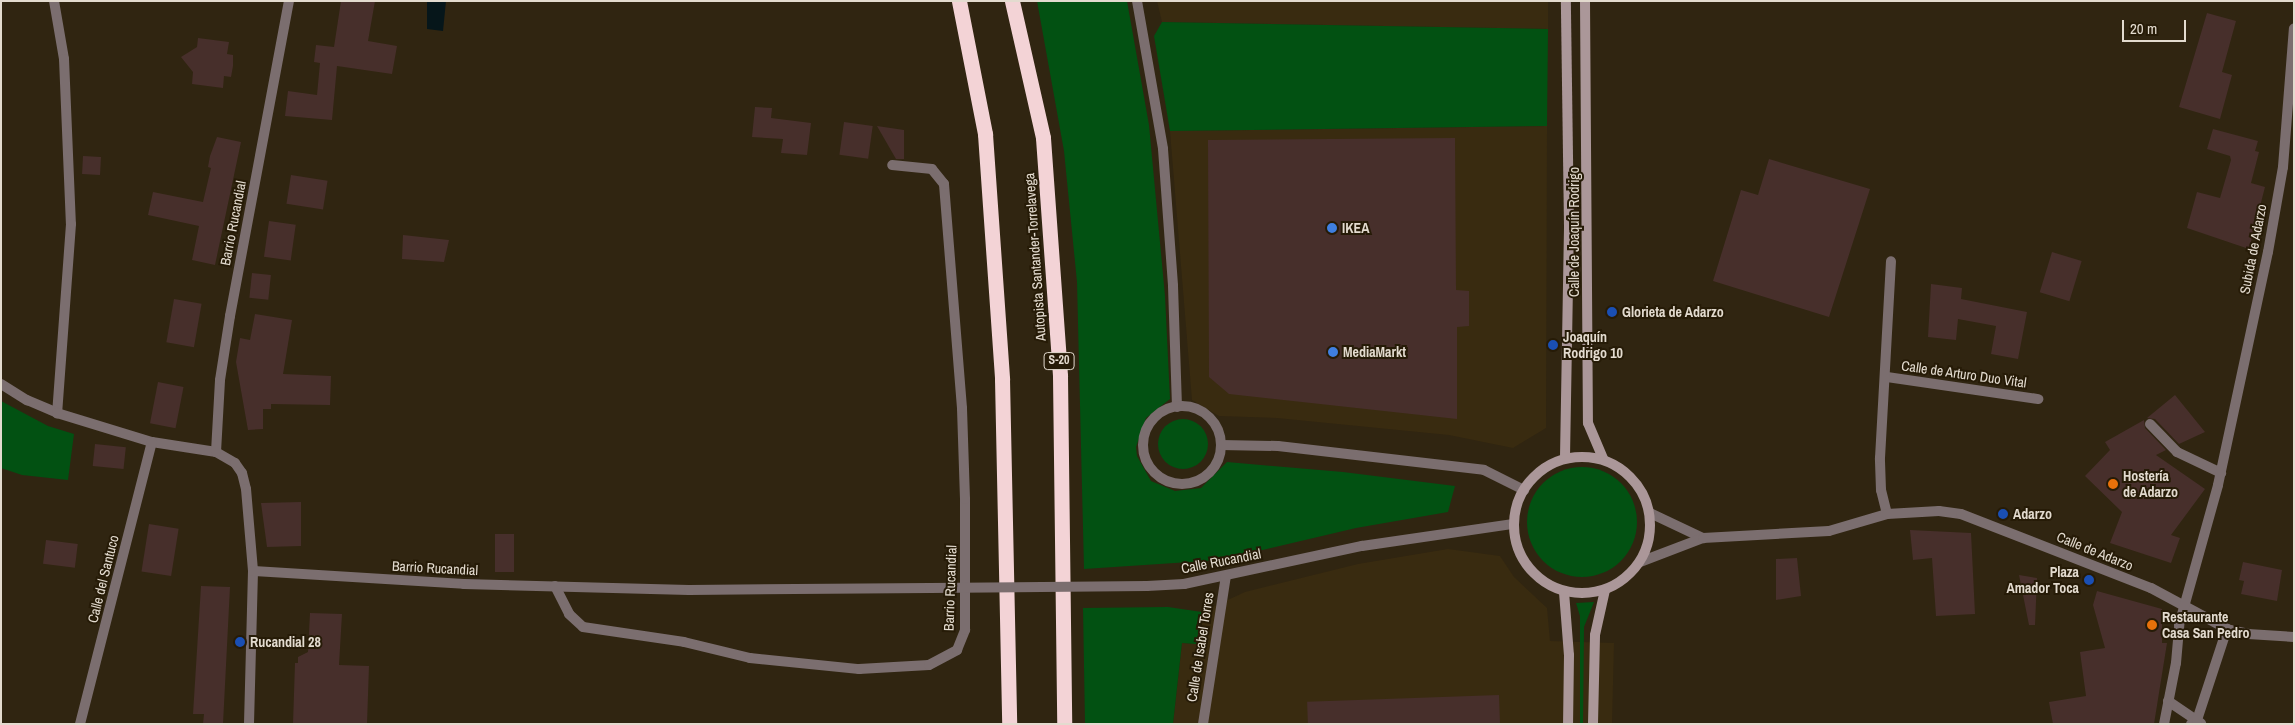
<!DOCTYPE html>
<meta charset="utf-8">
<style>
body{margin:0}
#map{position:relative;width:2295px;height:725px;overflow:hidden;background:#302511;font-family:"Archivo Narrow",sans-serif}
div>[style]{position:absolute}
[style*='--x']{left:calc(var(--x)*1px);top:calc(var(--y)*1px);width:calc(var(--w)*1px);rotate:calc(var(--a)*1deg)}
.built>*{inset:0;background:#392b10}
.green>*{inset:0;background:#025112}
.round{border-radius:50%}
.water>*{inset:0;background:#06161a}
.building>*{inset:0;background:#472f2b;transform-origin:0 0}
.street>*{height:10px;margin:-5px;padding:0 5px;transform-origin:5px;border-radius:5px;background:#7b6e6f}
.street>.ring{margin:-5px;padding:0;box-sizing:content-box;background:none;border:10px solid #7b6e6f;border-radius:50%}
.secondary>*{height:10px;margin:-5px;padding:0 5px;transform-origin:5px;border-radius:5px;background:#ab9799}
.secondary>.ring{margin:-5px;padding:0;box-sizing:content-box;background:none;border:10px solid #ab9799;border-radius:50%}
.highway>*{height:15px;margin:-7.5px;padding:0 7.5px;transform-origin:7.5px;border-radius:7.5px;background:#f3d3d6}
.street-bridge>*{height:10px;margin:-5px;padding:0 5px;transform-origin:5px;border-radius:5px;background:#7b6e6f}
.dots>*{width:14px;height:14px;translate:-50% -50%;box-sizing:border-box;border:2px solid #261b07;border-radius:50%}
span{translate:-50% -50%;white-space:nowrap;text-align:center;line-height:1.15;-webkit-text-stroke:4px #261b07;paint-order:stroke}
.shield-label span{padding:1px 4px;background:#261b07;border:1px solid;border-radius:4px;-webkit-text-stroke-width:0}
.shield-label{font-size:12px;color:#e3dbcf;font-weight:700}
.street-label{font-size:14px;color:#e3dbcf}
.poi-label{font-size:14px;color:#e3dbcf;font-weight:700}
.left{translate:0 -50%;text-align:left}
.right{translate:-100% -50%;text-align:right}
.frame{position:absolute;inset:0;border:2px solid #e3dbcf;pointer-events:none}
.scale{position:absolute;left:2122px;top:20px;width:64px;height:22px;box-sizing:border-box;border:2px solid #e3dbcf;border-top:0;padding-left:6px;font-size:15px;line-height:18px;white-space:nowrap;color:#e3dbcf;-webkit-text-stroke:4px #261b07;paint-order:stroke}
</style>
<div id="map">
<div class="built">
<div style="clip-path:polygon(1157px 1px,1548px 1px,1548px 29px,1162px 22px)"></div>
<div style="clip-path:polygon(1547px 126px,1546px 428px,1513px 448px,1449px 435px,1277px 418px,1219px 416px,1192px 400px,1170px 131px)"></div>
<div style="clip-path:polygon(1448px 549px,1500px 556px,1514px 577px,1547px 608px,1550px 641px,1614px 643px,1612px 724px,1173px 724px,1182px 643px,1196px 644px,1202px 612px,1245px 592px,1358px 564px)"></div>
</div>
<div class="green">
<div style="clip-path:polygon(1037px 1px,1127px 1px,1149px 125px,1165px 296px,1170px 399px,1146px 418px,1136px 447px,1137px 456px,1151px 481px,1175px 491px,1201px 488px,1227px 462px,1343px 472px,1455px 486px,1448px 512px,1356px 528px,1220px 560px,1084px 569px,1077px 282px,1064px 151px)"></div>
<div style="clip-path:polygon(1162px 22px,1548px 29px,1547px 126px,1170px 131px,1154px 36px)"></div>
<div style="clip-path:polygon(1px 401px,48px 426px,74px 434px,68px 480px,22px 475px,1px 468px)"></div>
<div class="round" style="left:1158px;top:419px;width:50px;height:50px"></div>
<div class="round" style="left:1527px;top:467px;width:110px;height:110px"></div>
<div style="clip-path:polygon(1594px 602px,1584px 627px,1583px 724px,1580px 724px,1580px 616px,1576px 603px)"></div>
<div style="clip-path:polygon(1168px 607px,1202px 612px,1196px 644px,1182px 643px,1173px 724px,1085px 724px,1083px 608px)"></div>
</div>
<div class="water">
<div style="clip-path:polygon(427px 1px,446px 1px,443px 31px,427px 29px)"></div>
</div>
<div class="building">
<div style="clip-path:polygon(341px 1px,375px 1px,368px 41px,397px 46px,392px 74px,337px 66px,332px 120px,285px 116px,288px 91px,317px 95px,320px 63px,314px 62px,316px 45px,334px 47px)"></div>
<div style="clip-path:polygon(2207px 13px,2236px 21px,2222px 72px,2232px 75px,2220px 119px,2179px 107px)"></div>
<div style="clip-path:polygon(198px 38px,229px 42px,227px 54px,233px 55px,233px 66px,231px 77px,224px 76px,223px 88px,192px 84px,193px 72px,181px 57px,197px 47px)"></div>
<div style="clip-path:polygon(755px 107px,772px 108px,771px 118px,811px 123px,807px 155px,781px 153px,783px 139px,752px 137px)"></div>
<div style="left:844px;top:122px;width:29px;height:33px;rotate:8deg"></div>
<div style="clip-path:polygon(877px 126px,904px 130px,904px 159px,896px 159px)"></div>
<div style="clip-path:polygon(2213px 129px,2258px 141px,2255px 151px,2259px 152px,2251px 183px,2265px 187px,2249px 249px,2187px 228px,2197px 192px,2220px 198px,2231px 160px,2230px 156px,2207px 149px)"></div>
<div style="clip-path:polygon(217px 137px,241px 142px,215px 265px,192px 260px,199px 226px,148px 215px,153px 192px,203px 202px,211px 168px,208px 167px,210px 156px)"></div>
<div style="clip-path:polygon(1455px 138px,1456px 290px,1469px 291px,1469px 326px,1457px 327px,1457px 419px,1229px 394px,1209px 377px,1208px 140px)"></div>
<div style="left:83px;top:156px;width:18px;height:18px;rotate:3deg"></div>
<div style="clip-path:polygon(1769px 159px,1870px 189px,1829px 317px,1713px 281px,1741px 190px,1758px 195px)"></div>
<div style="left:291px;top:175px;width:37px;height:29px;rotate:9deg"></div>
<div style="left:269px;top:221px;width:27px;height:36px;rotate:8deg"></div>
<div style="clip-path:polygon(403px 235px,449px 240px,444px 262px,402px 259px)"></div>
<div style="left:2052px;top:252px;width:31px;height:42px;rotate:17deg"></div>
<div style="left:252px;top:273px;width:19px;height:25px;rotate:6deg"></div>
<div style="clip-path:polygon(1931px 284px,1962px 288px,1961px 299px,2027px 312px,2018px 359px,1991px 354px,1996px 326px,1958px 319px,1956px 340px,1928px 337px)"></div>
<div style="left:174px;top:299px;width:28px;height:44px;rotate:10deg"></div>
<div style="clip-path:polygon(255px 314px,292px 320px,283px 374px,331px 376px,330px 405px,271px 404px,271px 409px,263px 409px,263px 429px,248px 430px,236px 362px,240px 338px,250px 340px)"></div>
<div style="left:158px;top:382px;width:26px;height:42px;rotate:11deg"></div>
<div style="clip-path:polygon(2175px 395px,2205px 432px,2179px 444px,2155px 419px,2147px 418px)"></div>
<div style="clip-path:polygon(2144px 420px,2145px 428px,2166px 450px,2156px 455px,2205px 489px,2171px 535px,2180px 538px,2171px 563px,2110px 543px,2122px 512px,2085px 476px,2110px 450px,2105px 442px)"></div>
<div style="left:95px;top:444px;width:31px;height:22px;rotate:6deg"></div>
<div style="clip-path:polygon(301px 502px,301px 546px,267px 547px,261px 503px)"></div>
<div style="left:149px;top:524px;width:30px;height:48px;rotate:9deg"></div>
<div style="clip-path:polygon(1910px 530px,1971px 533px,1975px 614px,1936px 616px,1932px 558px,1913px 560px)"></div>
<div style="left:495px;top:534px;width:19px;height:38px"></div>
<div style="left:46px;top:540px;width:32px;height:24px;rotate:7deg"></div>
<div style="clip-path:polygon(1797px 558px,1801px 596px,1776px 600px,1776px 559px)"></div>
<div style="clip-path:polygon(2243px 562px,2282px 570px,2277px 601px,2241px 594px,2244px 581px,2239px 580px)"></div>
<div style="clip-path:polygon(2019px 575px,2037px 578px,2035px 625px,2029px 625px)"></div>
<div style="clip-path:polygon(201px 586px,230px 587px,223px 724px,203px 724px,204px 714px,193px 714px)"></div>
<div style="clip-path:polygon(2097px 591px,2162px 609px,2162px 643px,2167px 643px,2154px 724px,2053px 724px,2049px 702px,2086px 696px,2080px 652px,2105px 648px,2093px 605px)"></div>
<div style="clip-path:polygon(310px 613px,342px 614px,339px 665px,369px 666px,367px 724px,293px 724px,295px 663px,298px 663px,298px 657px,308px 652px)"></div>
<div style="left:1499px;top:695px;width:29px;height:192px;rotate:88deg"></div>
</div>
<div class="street">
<div style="--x:54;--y:1;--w:59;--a:80.2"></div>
<div style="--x:64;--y:59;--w:165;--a:87.6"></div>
<div style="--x:71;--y:224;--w:190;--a:94.2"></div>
<div style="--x:1137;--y:1;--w:150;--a:80"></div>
<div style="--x:1163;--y:149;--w:137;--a:85.8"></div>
<div style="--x:1173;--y:286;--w:121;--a:88.1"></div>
<div style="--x:1887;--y:377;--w:153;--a:8.3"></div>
<div style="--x:1;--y:384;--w:31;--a:32"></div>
<div style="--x:27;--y:400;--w:33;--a:23"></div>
<div style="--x:57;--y:413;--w:99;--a:17"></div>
<div style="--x:152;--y:442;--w:65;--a:8.9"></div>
<div style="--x:216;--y:452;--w:22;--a:30"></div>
<div style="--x:235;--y:463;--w:12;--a:55"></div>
<div style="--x:242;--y:473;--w:16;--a:76"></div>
<div style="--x:246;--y:489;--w:82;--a:85.1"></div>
<div style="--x:253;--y:571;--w:153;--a:91.5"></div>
<div class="ring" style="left:1143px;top:406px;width:68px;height:68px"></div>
<div style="--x:2150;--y:424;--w:39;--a:46"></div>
<div style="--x:2177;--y:452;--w:49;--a:25.5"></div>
<div style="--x:1221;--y:445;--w:57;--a:1"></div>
<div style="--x:1278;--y:446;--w:207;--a:6.6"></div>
<div style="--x:1484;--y:470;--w:45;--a:26.6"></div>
<div style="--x:216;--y:452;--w:72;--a:-86.8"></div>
<div style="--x:220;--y:380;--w:65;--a:-81.1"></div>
<div style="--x:230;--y:316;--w:320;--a:-79.4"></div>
<div style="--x:1650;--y:513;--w:59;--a:25.3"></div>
<div style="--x:1887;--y:514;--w:25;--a:-104"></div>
<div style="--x:1881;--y:490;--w:32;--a:-92"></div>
<div style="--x:1880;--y:458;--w:197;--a:-86.8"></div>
<div style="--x:1640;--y:562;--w:67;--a:-20.9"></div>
<div style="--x:1703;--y:538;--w:126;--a:-3.2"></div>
<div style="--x:1829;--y:531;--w:60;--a:-16.3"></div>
<div style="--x:1887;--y:514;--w:52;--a:-3.3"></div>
<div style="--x:1939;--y:511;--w:22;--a:8"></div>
<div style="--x:1961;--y:514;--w:204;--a:21.3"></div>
<div style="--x:2151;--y:588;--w:86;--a:28.3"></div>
<div style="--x:2227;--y:629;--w:22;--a:13"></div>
<div style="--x:2248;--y:634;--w:46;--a:3.7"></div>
<div style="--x:253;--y:571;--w:211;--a:3.5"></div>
<div style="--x:464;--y:584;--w:225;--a:1.5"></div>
<div style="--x:689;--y:590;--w:241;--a:-0.5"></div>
<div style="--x:555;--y:586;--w:31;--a:63"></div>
<div style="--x:569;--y:614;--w:19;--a:43"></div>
<div style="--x:583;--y:627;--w:102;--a:8.4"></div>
<div style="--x:684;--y:642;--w:68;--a:13.6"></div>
<div style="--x:750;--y:658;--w:110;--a:5.8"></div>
<div style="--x:859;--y:669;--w:70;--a:-3.3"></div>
<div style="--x:929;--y:665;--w:32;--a:-28"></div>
<div style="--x:957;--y:650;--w:22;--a:-68"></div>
<div style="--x:965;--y:630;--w:131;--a:-90"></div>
<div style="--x:965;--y:499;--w:91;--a:-91.9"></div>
<div style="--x:962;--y:408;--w:225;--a:-94.6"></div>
<div style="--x:944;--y:184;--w:19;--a:-129"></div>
<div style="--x:932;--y:169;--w:40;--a:-174.3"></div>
<div style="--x:1147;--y:586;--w:37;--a:-3"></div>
<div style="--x:1184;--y:584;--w:182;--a:-12.1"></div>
<div style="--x:1362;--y:546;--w:153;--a:-8.3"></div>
<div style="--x:2168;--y:701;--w:40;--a:34"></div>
<div style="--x:80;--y:724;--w:291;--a:-75.7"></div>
<div style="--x:1203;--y:724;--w:150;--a:-81.2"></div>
<div style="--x:2164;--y:724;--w:62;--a:-78.9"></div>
<div style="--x:2176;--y:663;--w:38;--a:-85"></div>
<div style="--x:2179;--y:625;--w:145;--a:-74.4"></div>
<div style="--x:2218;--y:485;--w:238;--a:-77.9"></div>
<div style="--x:2268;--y:252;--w:86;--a:-80"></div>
<div style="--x:2283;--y:167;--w:139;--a:-85.5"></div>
<div style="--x:2191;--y:724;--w:7;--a:-34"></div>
<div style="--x:2197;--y:720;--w:96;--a:-71.8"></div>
</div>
<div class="secondary">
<div style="--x:1585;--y:1;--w:422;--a:89.6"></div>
<div style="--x:1588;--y:423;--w:39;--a:67"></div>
<div class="ring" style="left:1514px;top:457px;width:126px;height:126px"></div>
<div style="--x:1565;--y:457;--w:230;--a:-89"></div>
<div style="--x:1569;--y:227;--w:226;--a:-90.8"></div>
<div style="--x:1564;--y:592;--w:63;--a:85.5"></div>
<div style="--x:1569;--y:655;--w:69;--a:90.8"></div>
<div style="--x:1593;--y:724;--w:89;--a:-88.7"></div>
<div style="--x:1595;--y:635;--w:46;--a:-77.5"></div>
</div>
<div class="highway">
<div style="--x:959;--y:1;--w:136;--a:78.9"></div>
<div style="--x:985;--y:134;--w:246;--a:86"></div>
<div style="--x:1002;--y:379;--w:345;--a:88.8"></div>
<div style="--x:1012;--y:1;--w:140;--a:77.2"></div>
<div style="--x:1043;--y:138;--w:239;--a:85.9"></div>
<div style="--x:1060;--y:376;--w:348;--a:89.3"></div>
</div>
<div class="street-bridge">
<div style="--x:930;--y:588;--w:217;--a:-0.5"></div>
</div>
<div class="dots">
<div style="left:1332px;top:228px;background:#3f7fe0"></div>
<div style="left:1612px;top:312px;background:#1a4fb4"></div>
<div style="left:1553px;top:345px;background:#1a4fb4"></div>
<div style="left:1333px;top:352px;background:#3f7fe0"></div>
<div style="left:2113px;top:484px;background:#e8710a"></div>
<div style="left:2003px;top:514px;background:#1a4fb4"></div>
<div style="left:2089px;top:580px;background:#1a4fb4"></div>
<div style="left:2152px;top:625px;background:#e8710a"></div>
<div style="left:240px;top:642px;background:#1a4fb4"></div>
</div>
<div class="shield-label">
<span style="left:1059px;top:361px">S-20</span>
</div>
<div class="street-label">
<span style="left:233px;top:223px;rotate:-79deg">Barrio Rucandial</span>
<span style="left:1574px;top:232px;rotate:-90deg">Calle de Joaquín Rodrigo</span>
<span style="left:2253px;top:249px;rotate:-79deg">Subida de Adarzo</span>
<span style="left:1035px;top:257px;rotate:-94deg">Autopista Santander-Torrelavega</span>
<span style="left:1964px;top:374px;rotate:8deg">Calle de Arturo Duo Vital</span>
<span style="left:2095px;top:551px;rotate:22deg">Calle de Adarzo</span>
<span style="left:1221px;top:561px;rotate:-11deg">Calle Rucandial</span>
<span style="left:435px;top:568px;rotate:3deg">Barrio Rucandial</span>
<span style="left:103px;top:579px;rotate:-76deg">Calle del Santuco</span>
<span style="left:950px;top:588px;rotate:-88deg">Barrio Rucandial</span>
<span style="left:1200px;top:647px;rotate:-81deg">Calle de Isabel Torres</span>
</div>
<div class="poi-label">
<span class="left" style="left:1342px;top:228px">IKEA</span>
<span class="left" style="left:1622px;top:312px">Glorieta de Adarzo</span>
<span class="left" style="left:1563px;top:345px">Joaquín<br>Rodrigo 10</span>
<span class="left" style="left:1343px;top:352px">MediaMarkt</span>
<span class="left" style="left:2123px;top:484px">Hostería<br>de Adarzo</span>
<span class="left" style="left:2013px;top:514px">Adarzo</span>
<span class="right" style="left:2079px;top:580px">Plaza<br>Amador Toca</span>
<span class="left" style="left:2162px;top:625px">Restaurante<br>Casa San Pedro</span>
<span class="left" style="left:250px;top:642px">Rucandial 28</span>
</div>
<div class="frame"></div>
<div class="scale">20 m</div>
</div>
